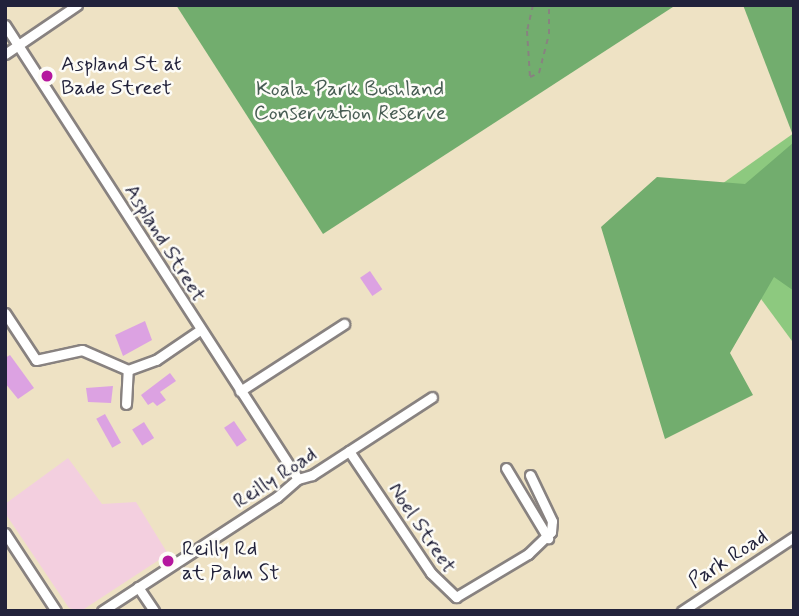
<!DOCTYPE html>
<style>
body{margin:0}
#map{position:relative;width:799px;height:616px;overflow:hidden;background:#eee2c4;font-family:Mynerve,sans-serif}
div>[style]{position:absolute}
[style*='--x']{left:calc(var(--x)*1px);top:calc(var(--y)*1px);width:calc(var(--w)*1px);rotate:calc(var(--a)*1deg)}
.built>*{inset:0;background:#f3cfdf}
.green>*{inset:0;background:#8dc97f}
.forest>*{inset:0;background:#72ad6e}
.building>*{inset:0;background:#dca2e2;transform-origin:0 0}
.path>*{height:2px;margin-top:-1px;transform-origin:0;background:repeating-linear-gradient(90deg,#888280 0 5px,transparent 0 10px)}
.roads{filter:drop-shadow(2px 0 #888280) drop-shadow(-2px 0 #888280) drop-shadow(0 2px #888280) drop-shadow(0 -2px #888280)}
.street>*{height:9px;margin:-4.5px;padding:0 4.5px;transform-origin:4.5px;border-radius:4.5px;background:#fff}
.dots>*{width:19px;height:19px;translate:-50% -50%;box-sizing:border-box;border:4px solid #fdfcf7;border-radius:50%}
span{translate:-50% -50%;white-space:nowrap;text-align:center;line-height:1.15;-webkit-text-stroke:5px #fdfcf7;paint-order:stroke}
.poi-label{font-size:21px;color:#22223b}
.left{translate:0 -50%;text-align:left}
.park-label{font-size:21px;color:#475c53}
.street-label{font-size:21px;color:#22223b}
.frame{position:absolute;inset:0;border:7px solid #22223b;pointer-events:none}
</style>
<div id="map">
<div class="built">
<div style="clip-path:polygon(68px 458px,102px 504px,136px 502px,168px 554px,81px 611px,69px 608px,5px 513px,5px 504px)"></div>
</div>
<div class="green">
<div style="clip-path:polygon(794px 133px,794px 340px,792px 341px,692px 205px)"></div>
</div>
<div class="forest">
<div style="clip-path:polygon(176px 5px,676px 5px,323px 234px)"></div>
<div style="clip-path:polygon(743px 5px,794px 5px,794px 138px)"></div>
<div style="clip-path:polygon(794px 142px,794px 291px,774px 277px,730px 353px,753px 395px,665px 439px,601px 227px,657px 177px,745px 184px)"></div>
</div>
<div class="building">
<div style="left:370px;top:271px;width:22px;height:12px;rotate:56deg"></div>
<div style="clip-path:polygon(145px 321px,152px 340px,123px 356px,115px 335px)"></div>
<div style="clip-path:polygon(10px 355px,34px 388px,18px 399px,5px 383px,5px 358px)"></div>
<div style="clip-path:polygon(170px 373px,176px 381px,160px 392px,166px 400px,157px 406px,153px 402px,148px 405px,141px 395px)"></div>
<div style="clip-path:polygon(113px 386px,111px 403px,88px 402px,86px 388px)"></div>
<div style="left:105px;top:414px;width:33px;height:10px;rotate:61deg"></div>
<div style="left:234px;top:421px;width:23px;height:12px;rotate:56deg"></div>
<div style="left:144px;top:422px;width:19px;height:14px;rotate:58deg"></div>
</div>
<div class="path">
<div style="--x:533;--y:5;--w:27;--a:103"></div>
<div style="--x:527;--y:31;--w:46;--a:86.3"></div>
<div style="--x:530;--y:77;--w:10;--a:-24"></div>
<div style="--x:539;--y:73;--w:40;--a:-75.6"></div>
<div style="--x:549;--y:34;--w:29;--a:-90"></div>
</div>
<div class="roads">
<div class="street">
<div style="--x:5;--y:25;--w:540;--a:57.16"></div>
<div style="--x:5;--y:54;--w:87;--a:-34.2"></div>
<div style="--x:5;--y:313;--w:56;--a:56.6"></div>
<div style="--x:36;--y:360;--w:47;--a:-12.3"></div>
<div style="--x:82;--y:350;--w:50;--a:23.5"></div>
<div style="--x:128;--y:370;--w:30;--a:-20"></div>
<div style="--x:156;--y:360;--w:53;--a:-34.3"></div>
<div style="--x:240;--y:391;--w:124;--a:-32.8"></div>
<div style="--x:126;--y:404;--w:34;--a:-87"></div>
<div style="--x:349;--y:451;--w:147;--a:56.1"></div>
<div style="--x:431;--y:573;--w:35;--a:44"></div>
<div style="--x:456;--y:597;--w:84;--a:-30.8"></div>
<div style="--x:528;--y:554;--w:32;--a:-44"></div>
<div style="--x:551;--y:532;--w:11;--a:-85"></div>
<div style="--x:552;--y:521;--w:51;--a:-115.6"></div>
<div style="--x:506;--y:468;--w:82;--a:59"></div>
<div style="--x:5;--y:533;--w:93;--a:56.8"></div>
<div style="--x:138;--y:587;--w:29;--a:56"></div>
<div style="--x:102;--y:611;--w:209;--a:-33.1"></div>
<div style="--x:277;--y:497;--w:28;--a:-41"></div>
<div style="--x:298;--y:479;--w:15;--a:-16"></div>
<div style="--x:312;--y:475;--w:143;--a:-33"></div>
<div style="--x:682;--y:611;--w:134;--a:-33.5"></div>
</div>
</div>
<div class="dots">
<div style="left:47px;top:76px;background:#b5179e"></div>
<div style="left:168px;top:561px;background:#b5179e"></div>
</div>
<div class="poi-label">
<span class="left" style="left:61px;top:76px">Aspland St at<br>Bade Street</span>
<span class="left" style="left:182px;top:561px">Reilly Rd<br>at Palm St</span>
</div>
<div class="park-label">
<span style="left:350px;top:101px">Koala Park Bushland<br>Conservation Reserve</span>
</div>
<div class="street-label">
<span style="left:165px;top:243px;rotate:58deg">Aspland Street</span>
<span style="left:275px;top:478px;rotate:-33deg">Reilly Road</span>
<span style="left:422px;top:528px;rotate:56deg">Noel Street</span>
<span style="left:728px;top:559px;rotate:-33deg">Park Road</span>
</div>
<div class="frame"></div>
</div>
